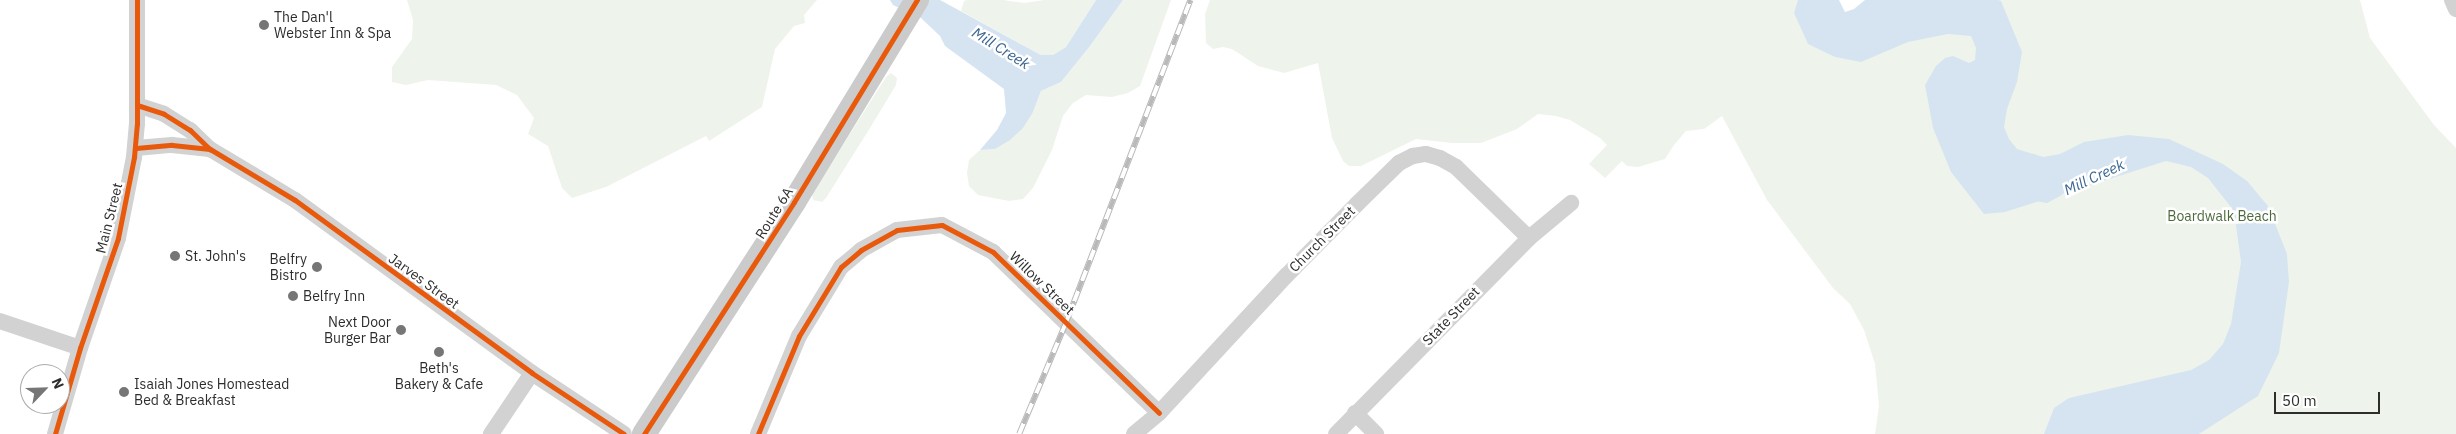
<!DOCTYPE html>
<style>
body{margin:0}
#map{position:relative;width:2456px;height:434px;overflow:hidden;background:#fff;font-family:"IBM Plex Sans",sans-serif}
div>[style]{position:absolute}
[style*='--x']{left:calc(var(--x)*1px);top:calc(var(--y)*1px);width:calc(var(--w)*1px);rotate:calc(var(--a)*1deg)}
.green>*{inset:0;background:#eef4eb}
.water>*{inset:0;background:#d6e4f1}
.stream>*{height:4.5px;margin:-2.25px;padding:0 2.25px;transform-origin:2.25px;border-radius:2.25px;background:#d6e4f1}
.street>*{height:16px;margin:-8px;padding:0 8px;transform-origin:8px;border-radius:8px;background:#d2d2d2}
.secondary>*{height:24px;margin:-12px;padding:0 12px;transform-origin:12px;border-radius:12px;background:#cbcbcb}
.rail>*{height:5.5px;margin-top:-2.75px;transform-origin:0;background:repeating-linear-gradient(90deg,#fff 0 11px,#b9b9b9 0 22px);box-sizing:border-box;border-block:1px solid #b9b9b9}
.cycleway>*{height:5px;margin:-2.5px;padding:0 2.5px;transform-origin:2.5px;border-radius:2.5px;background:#e8590c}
.dots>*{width:14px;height:14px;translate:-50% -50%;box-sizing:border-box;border:2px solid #fff;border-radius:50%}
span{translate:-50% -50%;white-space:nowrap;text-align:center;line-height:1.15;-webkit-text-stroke:5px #fff;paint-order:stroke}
.poi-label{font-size:14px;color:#2d2d2d}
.left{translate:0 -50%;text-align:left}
.right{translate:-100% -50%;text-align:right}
.street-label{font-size:14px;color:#2d2d2d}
.park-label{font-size:14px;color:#4b693a}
.water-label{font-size:15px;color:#3a6690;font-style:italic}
.north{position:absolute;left:20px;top:364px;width:50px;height:50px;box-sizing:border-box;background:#fff;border:1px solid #ababab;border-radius:50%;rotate:66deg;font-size:14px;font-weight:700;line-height:20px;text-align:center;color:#2d2d2d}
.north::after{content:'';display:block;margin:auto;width:18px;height:22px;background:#767676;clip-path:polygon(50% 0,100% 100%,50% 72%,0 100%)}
.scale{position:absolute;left:2274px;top:392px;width:106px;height:22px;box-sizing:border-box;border:2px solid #2d2d2d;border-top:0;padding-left:6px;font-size:15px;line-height:18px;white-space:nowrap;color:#2d2d2d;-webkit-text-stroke:4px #fff;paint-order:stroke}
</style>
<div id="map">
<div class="green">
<div style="clip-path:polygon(407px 0,817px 0,804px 15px,805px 23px,794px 26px,775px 49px,762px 107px,709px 141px,706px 136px,606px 187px,572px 198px,562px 188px,548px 146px,528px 134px,534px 118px,517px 95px,496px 85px,428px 80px,406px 85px,392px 82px,392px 67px,412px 39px,413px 20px)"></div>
<div style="clip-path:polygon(967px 0,1003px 0,1024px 3px,1044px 0,1096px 0,1066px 47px,1053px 55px,1041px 55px,961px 11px,964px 1px)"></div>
<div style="clip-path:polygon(1123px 0,1171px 0,1140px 86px,1128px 93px,1112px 97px,1086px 95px,1073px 103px,1063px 116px,1052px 150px,1033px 188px,1023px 199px,1009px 201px,978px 195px,969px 186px,967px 173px,969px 160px,980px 150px,995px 149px,1033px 112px,1041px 91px,1061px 82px,1090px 46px)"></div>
<div style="clip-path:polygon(1210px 0,1829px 0,1821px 30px,1891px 0,2360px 0,2370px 38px,2434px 125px,2456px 148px,2456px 434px,1875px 434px,1879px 406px,1875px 364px,1864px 330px,1850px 304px,1833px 288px,1767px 200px,1722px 116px,1704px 129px,1686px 131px,1674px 145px,1665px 159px,1638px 167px,1627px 166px,1622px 161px,1605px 178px,1589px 164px,1607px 145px,1600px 138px,1570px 120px,1556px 116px,1538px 114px,1517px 129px,1481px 143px,1452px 143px,1416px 139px,1361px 166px,1349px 166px,1343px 161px,1332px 138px,1318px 63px,1284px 73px,1258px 66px,1232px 49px,1223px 47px,1213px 49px,1206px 43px,1205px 14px)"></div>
<div style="clip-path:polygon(891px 73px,897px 78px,896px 85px,870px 128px,826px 198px,822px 202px,813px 200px,812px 194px,886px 77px)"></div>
</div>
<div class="water">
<div style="clip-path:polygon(890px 0,940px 0,1041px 55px,1053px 55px,1066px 47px,1096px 0,1123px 0,1090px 46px,1061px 82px,1041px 91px,1033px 112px,1023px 128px,1010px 140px,995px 149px,980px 150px,997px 130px,1006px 113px,1004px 89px,945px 46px,940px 36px,921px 18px,893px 5px)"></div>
<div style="clip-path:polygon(1798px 0,1839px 0,1845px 12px,1854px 9px,1865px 0,1998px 0,2001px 1px,2022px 52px,2017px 82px,2007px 109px,2004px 127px,2009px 139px,2017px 149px,2043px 157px,2060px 154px,2084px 142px,2128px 135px,2169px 139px,2223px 164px,2247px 181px,2268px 206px,2287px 254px,2289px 282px,2279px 353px,2258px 396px,2199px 434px,2044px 434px,2054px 408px,2069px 398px,2191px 370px,2209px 360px,2223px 344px,2231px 324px,2241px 262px,2234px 211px,2208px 178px,2191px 167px,2166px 161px,2005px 212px,1984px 214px,1951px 172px,1933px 128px,1925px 85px,1936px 66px,1945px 58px,1953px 56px,1969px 63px,1975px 60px,1976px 48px,1971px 36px,1948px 34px,1908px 42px,1861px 62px,1835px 57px,1808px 44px,1794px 13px)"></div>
</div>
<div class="stream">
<div style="--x:2036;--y:198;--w:10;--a:11"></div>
<div style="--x:2046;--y:200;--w:15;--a:-28"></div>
</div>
<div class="street">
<div style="--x:2452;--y:0;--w:10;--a:66"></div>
<div style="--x:137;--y:105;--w:28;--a:18"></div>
<div style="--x:164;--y:114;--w:31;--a:32"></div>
<div style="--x:190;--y:130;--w:28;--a:44"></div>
<div style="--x:210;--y:149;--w:99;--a:31"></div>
<div style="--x:295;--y:200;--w:293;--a:36.1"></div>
<div style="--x:532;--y:373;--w:110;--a:33.5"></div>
<div style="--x:136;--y:148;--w:36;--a:-5"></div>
<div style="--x:172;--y:145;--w:38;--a:6"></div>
<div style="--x:0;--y:321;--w:84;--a:18.6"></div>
<div style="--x:1355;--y:413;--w:30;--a:45"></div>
<div style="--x:55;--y:434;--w:90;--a:-73.8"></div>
<div style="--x:80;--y:348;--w:116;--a:-70.9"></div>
<div style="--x:118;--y:238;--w:83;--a:-78.8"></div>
<div style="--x:134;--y:157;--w:33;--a:-85"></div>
<div style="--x:137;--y:124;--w:124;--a:-90"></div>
<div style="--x:491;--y:434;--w:73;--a:-56.1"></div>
<div style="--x:758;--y:434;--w:106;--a:-67.3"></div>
<div style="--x:799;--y:336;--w:81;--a:-58.7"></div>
<div style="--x:841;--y:267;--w:26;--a:-40"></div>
<div style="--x:861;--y:250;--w:41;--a:-29.1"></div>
<div style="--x:897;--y:230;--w:45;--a:-6.3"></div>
<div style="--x:942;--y:225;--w:58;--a:27.9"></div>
<div style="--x:993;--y:252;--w:231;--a:44.1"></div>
<div style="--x:1134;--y:434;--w:33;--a:-40"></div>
<div style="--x:1159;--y:413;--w:188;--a:-47.2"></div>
<div style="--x:1287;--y:275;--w:100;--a:-45.4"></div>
<div style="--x:1357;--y:204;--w:59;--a:-44.3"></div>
<div style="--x:1399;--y:163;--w:16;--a:-27"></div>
<div style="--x:1413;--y:156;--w:13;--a:-9"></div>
<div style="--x:1426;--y:154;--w:15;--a:16"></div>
<div style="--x:1440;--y:158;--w:18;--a:29"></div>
<div style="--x:1456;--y:167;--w:102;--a:44.2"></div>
<div style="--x:1336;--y:434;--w:275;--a:-45.4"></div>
<div style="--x:1529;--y:238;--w:55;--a:-39.8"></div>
</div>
<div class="secondary">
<div style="--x:644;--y:434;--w:276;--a:-57.1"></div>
<div style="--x:794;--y:202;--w:237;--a:-58.7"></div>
</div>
<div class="rail">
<div style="--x:1019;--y:434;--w:121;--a:-67.2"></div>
<div style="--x:1066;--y:322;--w:345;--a:-68.9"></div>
</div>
<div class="cycleway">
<div style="--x:137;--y:105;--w:28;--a:18"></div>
<div style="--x:164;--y:114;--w:31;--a:32"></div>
<div style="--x:190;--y:130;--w:28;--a:44"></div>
<div style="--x:210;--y:149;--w:99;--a:31"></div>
<div style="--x:295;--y:200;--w:293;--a:36.1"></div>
<div style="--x:532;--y:373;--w:110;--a:33.5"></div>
<div style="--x:136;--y:148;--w:36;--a:-5"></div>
<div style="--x:172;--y:145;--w:38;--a:6"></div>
<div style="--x:55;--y:434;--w:90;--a:-73.8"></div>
<div style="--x:80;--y:348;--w:116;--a:-70.9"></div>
<div style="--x:118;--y:238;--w:83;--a:-78.8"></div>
<div style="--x:134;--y:157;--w:33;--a:-85"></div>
<div style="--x:137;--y:124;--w:124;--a:-90"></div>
<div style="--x:644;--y:434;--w:276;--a:-57.1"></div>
<div style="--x:794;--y:202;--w:237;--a:-58.7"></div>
<div style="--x:758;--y:434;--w:106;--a:-67.3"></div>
<div style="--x:799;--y:336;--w:81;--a:-58.7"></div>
<div style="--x:841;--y:267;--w:26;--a:-40"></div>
<div style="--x:861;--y:250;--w:41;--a:-29.1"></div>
<div style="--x:897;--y:230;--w:45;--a:-6.3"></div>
<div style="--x:942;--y:225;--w:58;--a:27.9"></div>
<div style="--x:993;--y:252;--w:231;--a:44.1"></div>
</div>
<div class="dots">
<div style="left:264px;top:25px;background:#767676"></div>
<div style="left:175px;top:256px;background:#767676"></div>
<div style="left:317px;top:267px;background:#767676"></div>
<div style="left:293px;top:296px;background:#767676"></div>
<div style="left:401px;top:330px;background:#767676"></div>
<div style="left:439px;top:352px;background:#767676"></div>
<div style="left:124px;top:392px;background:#767676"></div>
</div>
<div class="poi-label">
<span class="left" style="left:274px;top:25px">The Dan'l<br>Webster Inn &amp; Spa</span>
<span class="left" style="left:185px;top:256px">St. John's</span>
<span class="right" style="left:307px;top:267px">Belfry<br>Bistro</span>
<span class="left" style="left:303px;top:296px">Belfry Inn</span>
<span class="right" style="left:391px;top:330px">Next Door<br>Burger Bar</span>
<span style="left:439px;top:376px">Beth's<br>Bakery &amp; Cafe</span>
<span class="left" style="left:134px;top:392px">Isaiah Jones Homestead<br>Bed &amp; Breakfast</span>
</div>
<div class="street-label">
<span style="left:774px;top:213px;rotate:-58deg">Route 6A</span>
<span style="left:109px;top:218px;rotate:-76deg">Main Street</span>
<span style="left:1322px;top:239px;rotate:-45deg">Church Street</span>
<span style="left:424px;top:281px;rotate:36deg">Jarves Street</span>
<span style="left:1042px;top:283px;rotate:44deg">Willow Street</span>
<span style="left:1451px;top:316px;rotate:-46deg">State Street</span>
</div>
<div class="park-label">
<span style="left:2222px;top:216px">Boardwalk Beach</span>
</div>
<div class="water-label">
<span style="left:1001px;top:48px;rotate:32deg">Mill Creek</span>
<span style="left:2094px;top:177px;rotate:-25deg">Mill Creek</span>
</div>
<div class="north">N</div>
<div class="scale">50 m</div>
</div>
